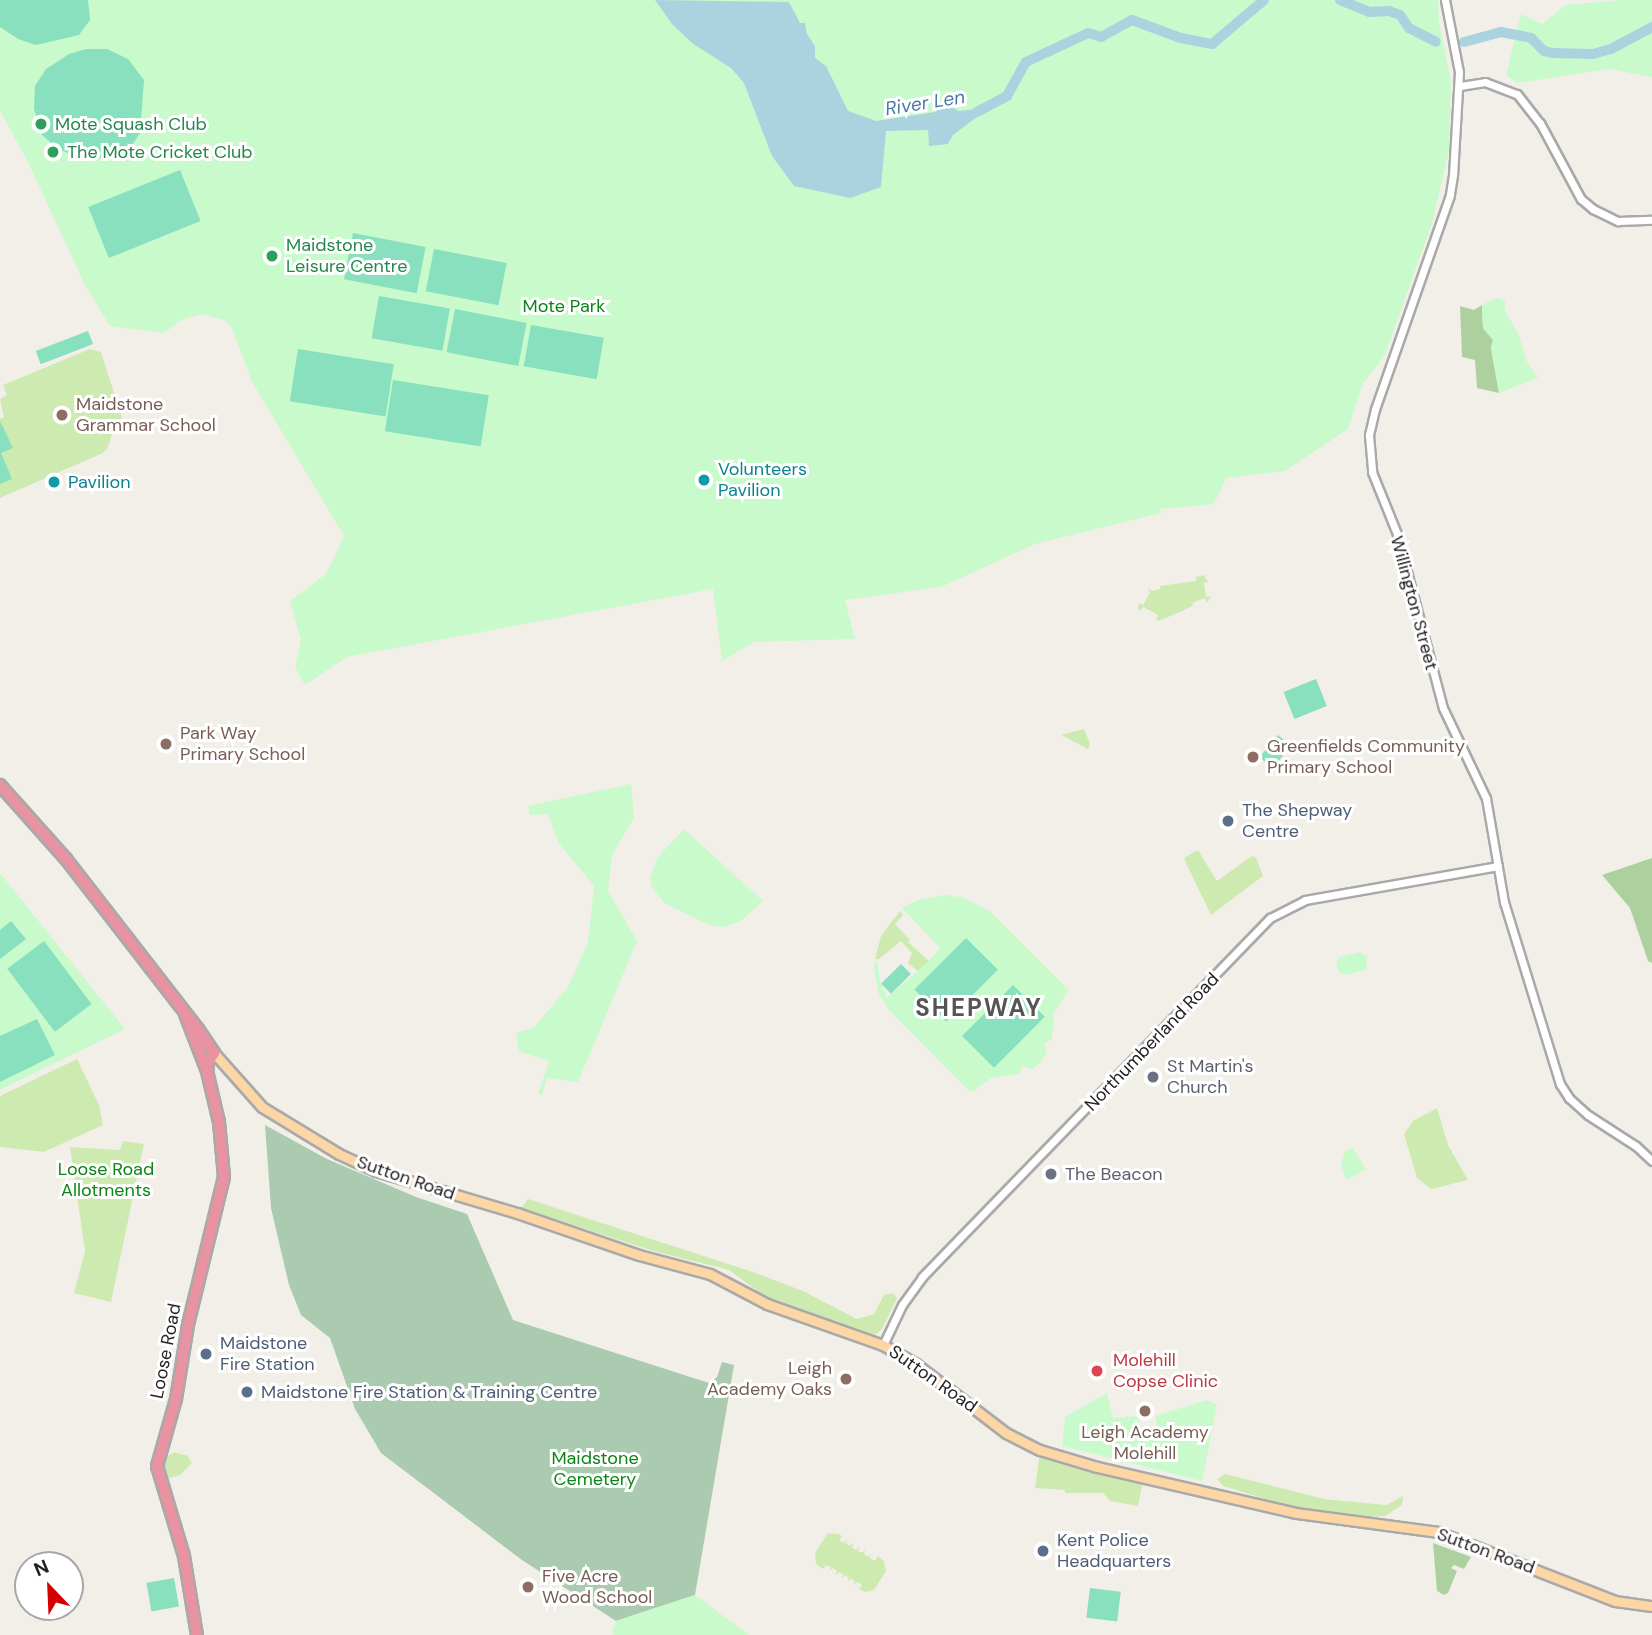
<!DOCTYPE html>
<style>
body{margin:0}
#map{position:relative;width:1652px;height:1635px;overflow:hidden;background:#f2efe9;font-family:"DM Sans",sans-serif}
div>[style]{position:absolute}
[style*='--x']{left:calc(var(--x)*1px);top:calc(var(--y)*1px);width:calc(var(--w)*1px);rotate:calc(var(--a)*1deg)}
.grass>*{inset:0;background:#cdebb0}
.forest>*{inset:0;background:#add19e}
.cemetery>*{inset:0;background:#aacbaf}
.park>*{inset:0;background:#c8facc}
.pitch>*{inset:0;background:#88e0be;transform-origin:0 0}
.water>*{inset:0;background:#aad3df}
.river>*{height:10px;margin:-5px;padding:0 5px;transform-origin:5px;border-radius:5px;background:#aad3df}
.roads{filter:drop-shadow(2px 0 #a9a9a9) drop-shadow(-2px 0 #a9a9a9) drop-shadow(0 2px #a9a9a9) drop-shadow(0 -2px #a9a9a9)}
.minor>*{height:7px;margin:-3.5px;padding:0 3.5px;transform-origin:3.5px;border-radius:3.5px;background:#fff}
.major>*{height:9px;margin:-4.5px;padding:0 4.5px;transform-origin:4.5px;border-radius:4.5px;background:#fcd6a4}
.highway>*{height:10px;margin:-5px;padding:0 5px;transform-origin:5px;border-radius:5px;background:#e892a2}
.dots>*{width:19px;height:19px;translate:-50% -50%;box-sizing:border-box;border:4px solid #fff;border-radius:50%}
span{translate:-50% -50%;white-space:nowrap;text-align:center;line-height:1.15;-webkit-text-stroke:6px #fff;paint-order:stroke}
.leisure-label{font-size:18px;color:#27864d}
.left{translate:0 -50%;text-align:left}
.park-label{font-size:18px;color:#0c8416}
.education-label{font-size:18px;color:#785e54}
.right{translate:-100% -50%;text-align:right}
.culture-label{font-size:18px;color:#0d838f}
.street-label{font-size:18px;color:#222}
.service-label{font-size:18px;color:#4e5e75}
.worship-label{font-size:18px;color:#5b616d}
.health-label{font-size:18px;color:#be3a42}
.water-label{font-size:19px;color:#4a7aab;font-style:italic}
.district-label{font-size:24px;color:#555;font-weight:700;letter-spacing:2px}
.north{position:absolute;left:14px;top:1551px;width:70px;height:70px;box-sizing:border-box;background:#fff;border:2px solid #a7a7a7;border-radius:50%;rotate:337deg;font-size:19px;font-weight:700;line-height:28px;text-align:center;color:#222}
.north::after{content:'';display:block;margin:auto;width:24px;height:32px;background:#d40000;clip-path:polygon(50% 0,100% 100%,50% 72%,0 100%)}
</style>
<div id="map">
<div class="grass">
<div style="clip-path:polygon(90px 349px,101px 352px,122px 418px,116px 421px,108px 447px,103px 453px,0 498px,0 419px,4px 417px,0 399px,7px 395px,3px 385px)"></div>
<div style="clip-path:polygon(1204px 575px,1208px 582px,1204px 583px,1206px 597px,1211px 596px,1207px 603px,1205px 598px,1192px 603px,1193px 606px,1159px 621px,1156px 619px,1158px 615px,1143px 607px,1140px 611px,1138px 608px,1139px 603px,1143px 605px,1150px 593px,1148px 588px,1152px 591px,1160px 589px,1160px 586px,1196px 581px,1196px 577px)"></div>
<div style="clip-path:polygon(1084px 729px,1090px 744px,1088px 749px,1061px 735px)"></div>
<div style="clip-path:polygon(1198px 850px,1217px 881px,1252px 856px,1256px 858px,1263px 876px,1211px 915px,1185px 861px,1184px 858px)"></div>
<div style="clip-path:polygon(900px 911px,903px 915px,895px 924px,910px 940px,908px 942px,929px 961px,918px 971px,908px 963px,912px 953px,901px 941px,879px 959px,875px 959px,881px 936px)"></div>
<div style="clip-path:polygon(77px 1059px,99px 1105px,103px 1125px,44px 1152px,0 1147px,0 1096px)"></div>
<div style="clip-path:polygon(1437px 1108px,1448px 1145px,1468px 1180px,1431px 1189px,1417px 1178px,1404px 1134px,1413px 1121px)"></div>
<div style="clip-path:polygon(123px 1141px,144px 1144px,111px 1302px,74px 1293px,85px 1251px,70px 1147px,120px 1150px)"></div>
<div style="clip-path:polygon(528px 1199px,753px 1272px,803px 1291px,857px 1319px,874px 1314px,884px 1295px,893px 1293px,897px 1298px,882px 1329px,877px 1334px,871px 1335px,768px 1299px,729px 1270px,653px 1251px,521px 1208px)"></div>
<div style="clip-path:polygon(174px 1452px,188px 1456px,192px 1463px,180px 1475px,167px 1479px,164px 1459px)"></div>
<div style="clip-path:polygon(1044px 1455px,1141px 1479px,1143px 1482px,1138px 1506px,1110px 1501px,1103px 1493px,1065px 1493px,1065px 1490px,1035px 1488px,1039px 1458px)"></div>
<div style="clip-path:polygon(1225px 1474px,1324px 1499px,1386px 1505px,1403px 1496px,1402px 1505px,1385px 1516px,1369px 1517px,1292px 1507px,1223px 1486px,1217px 1479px)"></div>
<div style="clip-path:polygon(828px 1533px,839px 1534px,842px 1536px,839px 1541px,844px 1543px,847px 1539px,846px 1544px,850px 1546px,853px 1542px,852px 1548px,856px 1550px,859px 1546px,858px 1551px,862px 1553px,865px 1549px,864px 1554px,869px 1557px,871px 1553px,870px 1558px,875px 1561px,878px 1556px,884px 1561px,886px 1571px,874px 1590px,865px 1592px,859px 1589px,862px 1585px,857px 1582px,853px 1586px,855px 1581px,851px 1579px,847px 1582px,849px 1578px,845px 1575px,841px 1579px,843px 1574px,839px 1572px,835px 1576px,837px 1571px,833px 1568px,828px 1572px,831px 1567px,826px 1565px,823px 1569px,816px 1564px,815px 1553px)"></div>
</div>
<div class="forest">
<div style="clip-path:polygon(1482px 305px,1483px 328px,1493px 340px,1491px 348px,1499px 393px,1477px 388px,1475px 360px,1462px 357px,1460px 306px,1474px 310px)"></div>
<div style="clip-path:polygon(1652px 858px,1652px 963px,1648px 961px,1630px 908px,1602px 875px)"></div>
<div style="clip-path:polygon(1433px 1543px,1471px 1557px,1464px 1569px,1454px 1565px,1451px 1568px,1457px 1571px,1448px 1593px,1444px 1595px,1437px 1591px)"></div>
</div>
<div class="cemetery">
<div style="clip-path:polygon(265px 1125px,327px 1159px,416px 1197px,467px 1214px,513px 1320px,709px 1383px,717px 1377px,722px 1362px,734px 1365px,695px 1595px,616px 1621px,522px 1560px,381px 1453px,355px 1409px,330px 1338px,301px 1315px,289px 1285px,271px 1208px)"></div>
</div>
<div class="park">
<div style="clip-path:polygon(0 0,1438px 0,1439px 23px,1451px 82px,1449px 151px,1432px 223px,1385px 355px,1363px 383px,1348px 429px,1285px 471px,1226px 478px,1214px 504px,1162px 509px,1160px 507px,1161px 513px,1035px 544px,941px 587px,845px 600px,855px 639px,754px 642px,722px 661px,713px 589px,347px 657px,305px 685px,295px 667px,301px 641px,290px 601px,326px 574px,344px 536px,252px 382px,231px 326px,224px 320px,202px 314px,183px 319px,164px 333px,110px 326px,85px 285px,27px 160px,0 111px)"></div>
<div style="clip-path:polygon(1619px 0,1652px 0,1652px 77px,1609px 69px,1517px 83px,1506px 75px,1521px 14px,1542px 24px,1566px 5px)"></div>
<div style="clip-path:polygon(1497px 298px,1505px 301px,1505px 311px,1519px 335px,1527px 362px,1538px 378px,1499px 393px,1491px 348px,1493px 340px,1483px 328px,1482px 305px)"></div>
<div style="clip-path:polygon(631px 784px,634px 818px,612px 855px,608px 891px,637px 941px,578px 1082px,547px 1078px,542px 1095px,538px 1094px,549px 1061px,519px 1051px,516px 1033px,534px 1027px,568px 987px,588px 943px,594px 886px,558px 842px,548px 814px,530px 815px,528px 806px)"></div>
<div style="clip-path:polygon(684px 829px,763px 901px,741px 921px,723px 927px,709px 925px,664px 903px,652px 887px,650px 878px,657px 858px)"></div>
<div style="clip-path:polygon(0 873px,125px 1029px,0 1090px)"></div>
<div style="clip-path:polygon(946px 895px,965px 898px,991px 912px,1069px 990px,1054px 1012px,1052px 1039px,1044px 1044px,1047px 1053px,1040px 1063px,1032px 1069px,1022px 1066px,1020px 1074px,991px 1078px,973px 1091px,969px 1091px,889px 1010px,879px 994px,874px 969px,874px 962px,877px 961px,880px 982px,887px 998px,929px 961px,940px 948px,902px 908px,918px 900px)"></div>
<div style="clip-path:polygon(1360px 952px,1367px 957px,1366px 970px,1344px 975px,1339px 972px,1336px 963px,1339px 957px)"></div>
<div style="clip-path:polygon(1352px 1147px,1366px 1169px,1347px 1180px,1341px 1168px,1344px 1152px)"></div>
<div style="clip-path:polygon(1107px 1393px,1113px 1418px,1137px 1416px,1143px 1432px,1157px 1426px,1155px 1416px,1207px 1400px,1217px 1405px,1202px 1481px,1062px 1446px,1065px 1417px)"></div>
<div style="clip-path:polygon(695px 1595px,749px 1635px,614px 1635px,612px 1632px,616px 1621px)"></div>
</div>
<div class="pitch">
<div style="clip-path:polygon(0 0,88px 0,90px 20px,79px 35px,36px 45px,18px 39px,0 27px)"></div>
<div style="clip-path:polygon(86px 49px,107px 49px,128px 59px,144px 80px,140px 133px,129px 150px,112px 159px,78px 157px,58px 149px,42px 135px,34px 109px,35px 86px,46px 69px,69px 54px)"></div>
<div style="left:180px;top:170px;width:55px;height:99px;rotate:68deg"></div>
<div style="left:353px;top:233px;width:74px;height:47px;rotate:11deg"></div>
<div style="left:434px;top:249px;width:74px;height:43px;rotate:11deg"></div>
<div style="left:379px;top:296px;width:72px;height:43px;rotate:10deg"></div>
<div style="left:455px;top:309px;width:73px;height:44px;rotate:11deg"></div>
<div style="left:531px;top:325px;width:74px;height:42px;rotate:10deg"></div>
<div style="left:88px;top:331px;width:14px;height:56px;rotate:69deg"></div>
<div style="left:298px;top:349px;width:97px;height:53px;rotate:9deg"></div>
<div style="left:393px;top:380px;width:97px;height:52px;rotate:9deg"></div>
<div style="clip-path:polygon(0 421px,13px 448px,1px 453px,12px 479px,0 484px)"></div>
<div style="left:1316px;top:679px;width:29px;height:35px;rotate:68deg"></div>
<div style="left:1278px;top:735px;width:17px;height:29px;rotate:40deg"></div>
<div style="clip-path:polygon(11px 921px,26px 939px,0 959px,0 930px)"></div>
<div style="left:966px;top:938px;width:45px;height:73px;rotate:45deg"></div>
<div style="left:44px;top:941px;width:79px;height:46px;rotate:53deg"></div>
<div style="left:901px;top:964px;width:14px;height:28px;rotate:45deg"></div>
<div style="left:1013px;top:985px;width:45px;height:72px;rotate:45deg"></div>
<div style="clip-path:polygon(37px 1019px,55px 1055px,0 1082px,0 1036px)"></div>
<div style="left:174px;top:1578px;width:29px;height:28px;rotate:80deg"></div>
<div style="left:1090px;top:1588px;width:31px;height:30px;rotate:7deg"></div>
</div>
<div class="water">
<div style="clip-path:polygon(655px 0,789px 2px,800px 23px,805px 23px,807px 34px,815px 46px,815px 58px,826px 66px,848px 111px,876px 121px,935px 112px,949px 104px,958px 111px,989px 108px,953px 135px,948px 144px,929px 146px,928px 130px,886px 131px,881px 187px,850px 198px,794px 186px,772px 156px,744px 83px,731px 68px,692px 43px,672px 24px)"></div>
</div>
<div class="river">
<div style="--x:1340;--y:0;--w:31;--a:22"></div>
<div style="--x:1369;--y:12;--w:20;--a:-3"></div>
<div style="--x:1389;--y:11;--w:12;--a:20"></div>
<div style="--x:1400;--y:15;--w:16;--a:55"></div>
<div style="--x:1409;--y:28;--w:30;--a:27"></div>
<div style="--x:1464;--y:42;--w:38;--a:-15"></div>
<div style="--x:1501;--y:32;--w:31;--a:11"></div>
<div style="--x:1531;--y:38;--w:18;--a:45"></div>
<div style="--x:1544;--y:51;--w:9;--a:13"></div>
<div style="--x:1553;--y:53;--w:40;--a:1.4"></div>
<div style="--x:1593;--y:54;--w:19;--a:-16"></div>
<div style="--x:1611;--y:49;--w:47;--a:-28.2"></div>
<div style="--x:977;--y:112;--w:34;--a:-28"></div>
<div style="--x:1007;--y:96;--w:39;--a:-61"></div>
<div style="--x:1026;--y:62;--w:68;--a:-25.1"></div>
<div style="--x:1088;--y:33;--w:14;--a:17"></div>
<div style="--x:1101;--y:37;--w:35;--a:-29"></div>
<div style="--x:1132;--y:20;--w:52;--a:20.2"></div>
<div style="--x:1181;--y:38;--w:32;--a:11"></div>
<div style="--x:1212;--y:44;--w:68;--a:-40.2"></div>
</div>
<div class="roads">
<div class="minor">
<div style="--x:1445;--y:0;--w:73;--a:79"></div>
<div style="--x:1459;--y:72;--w:103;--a:93.3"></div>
<div style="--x:1453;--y:175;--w:20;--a:99"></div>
<div style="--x:1450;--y:195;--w:227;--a:109.3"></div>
<div style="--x:1375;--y:409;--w:27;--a:103"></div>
<div style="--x:1369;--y:435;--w:37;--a:85"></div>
<div style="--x:1372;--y:472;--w:67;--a:68"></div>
<div style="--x:1397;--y:534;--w:180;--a:75.2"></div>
<div style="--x:1443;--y:708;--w:100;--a:64.5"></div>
<div style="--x:1486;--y:798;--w:106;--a:80.2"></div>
<div style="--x:1504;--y:902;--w:190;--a:72.9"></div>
<div style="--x:1560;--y:1084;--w:17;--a:57"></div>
<div style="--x:1569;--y:1098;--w:25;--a:42"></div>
<div style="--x:1588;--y:1115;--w:57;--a:32.9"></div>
<div style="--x:1636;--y:1146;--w:22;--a:43"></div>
<div style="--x:1460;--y:86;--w:25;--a:-9"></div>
<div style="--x:1485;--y:82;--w:34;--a:21"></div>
<div style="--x:1517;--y:94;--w:37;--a:52"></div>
<div style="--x:1540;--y:123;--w:86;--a:61.7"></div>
<div style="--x:1581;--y:199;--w:16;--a:40"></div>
<div style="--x:1593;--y:209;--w:28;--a:26"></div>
<div style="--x:1618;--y:221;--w:34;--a:-2"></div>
<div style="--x:883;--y:1345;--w:44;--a:-64.6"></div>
<div style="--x:902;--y:1305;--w:34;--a:-54"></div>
<div style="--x:922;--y:1277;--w:500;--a:-45.9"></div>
<div style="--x:1270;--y:918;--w:39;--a:-27"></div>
<div style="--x:1305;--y:900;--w:196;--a:-10"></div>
</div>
<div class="major">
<div style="--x:214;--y:1053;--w:72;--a:48.4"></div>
<div style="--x:262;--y:1107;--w:90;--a:31.4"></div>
<div style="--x:339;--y:1154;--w:41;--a:24.7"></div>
<div style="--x:376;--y:1171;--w:147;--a:16.6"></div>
<div style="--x:517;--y:1213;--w:129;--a:19"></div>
<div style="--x:639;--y:1255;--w:73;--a:15"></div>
<div style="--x:710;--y:1274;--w:64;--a:27.8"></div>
<div style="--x:767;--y:1304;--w:123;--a:19.5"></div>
<div style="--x:883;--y:1345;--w:38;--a:30"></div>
<div style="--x:916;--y:1364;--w:113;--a:37.5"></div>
<div style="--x:1006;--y:1433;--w:38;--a:27"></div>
<div style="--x:1040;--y:1450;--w:59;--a:16.6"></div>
<div style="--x:1097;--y:1467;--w:204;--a:13"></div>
<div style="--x:1296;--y:1513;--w:143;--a:7.6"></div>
<div style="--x:1438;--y:1532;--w:190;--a:21.3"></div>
<div style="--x:1615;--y:1601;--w:37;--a:8"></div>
</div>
<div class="highway">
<div style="--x:0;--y:785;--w:99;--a:48.3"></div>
<div style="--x:66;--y:859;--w:215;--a:52.2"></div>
<div style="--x:198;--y:1029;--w:29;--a:56"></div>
<div style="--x:214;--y:1053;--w:11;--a:124"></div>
<div style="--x:208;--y:1062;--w:9;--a:96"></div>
<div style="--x:185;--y:1014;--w:61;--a:68.9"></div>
<div style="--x:207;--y:1071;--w:52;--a:76.8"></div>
<div style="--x:219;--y:1122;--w:55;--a:84.8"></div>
<div style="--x:224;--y:1177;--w:152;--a:103.7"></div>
<div style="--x:188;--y:1325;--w:75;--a:99.2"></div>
<div style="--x:176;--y:1399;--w:70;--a:105.8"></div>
<div style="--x:157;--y:1466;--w:94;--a:73.3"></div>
<div style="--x:184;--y:1556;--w:80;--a:80.7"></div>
</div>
</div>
<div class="dots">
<div style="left:41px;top:124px;background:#2e9e5b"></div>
<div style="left:53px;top:152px;background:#2e9e5b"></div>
<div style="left:272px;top:256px;background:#2e9e5b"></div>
<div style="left:62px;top:415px;background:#8d6e63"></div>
<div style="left:704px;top:480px;background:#0f9aa8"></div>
<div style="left:54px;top:482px;background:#0f9aa8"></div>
<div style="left:166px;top:744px;background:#8d6e63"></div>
<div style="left:1253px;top:757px;background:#8d6e63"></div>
<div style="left:1228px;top:821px;background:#5c6f8a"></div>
<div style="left:1153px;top:1077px;background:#6b7280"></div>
<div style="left:1051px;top:1174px;background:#6b7280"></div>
<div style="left:206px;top:1354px;background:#5c6f8a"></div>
<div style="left:1097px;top:1371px;background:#e0444e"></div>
<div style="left:846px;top:1379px;background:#8d6e63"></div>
<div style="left:247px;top:1392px;background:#5c6f8a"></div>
<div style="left:1145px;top:1411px;background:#8d6e63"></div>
<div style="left:1043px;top:1551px;background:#5c6f8a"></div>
<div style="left:528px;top:1587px;background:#8d6e63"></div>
</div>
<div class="leisure-label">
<span class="left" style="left:55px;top:124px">Mote Squash Club</span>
<span class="left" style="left:67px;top:152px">The Mote Cricket Club</span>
<span class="left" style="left:286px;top:256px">Maidstone<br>Leisure Centre</span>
</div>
<div class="park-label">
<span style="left:564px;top:306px">Mote Park</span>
<span style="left:106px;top:1180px">Loose Road<br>Allotments</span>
<span style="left:595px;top:1469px">Maidstone<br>Cemetery</span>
</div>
<div class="education-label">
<span class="left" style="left:76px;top:415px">Maidstone<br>Grammar School</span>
<span class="left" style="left:180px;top:744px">Park Way<br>Primary School</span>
<span class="left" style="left:1267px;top:757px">Greenfields Community<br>Primary School</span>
<span class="right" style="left:832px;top:1379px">Leigh<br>Academy Oaks</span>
<span style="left:1145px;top:1443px">Leigh Academy<br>Molehill</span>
<span class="left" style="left:542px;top:1587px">Five Acre<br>Wood School</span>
</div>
<div class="culture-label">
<span class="left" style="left:718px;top:480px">Volunteers<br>Pavilion</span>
<span class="left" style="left:68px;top:482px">Pavilion</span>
</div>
<div class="street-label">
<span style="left:1414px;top:603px;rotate:75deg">Willington Street</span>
<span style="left:1152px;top:1042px;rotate:-46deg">Northumberland Road</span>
<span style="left:406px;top:1178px;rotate:19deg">Sutton Road</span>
<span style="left:166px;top:1351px;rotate:-79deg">Loose Road</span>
<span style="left:933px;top:1379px;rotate:35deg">Sutton Road</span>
<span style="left:1486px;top:1551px;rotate:20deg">Sutton Road</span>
</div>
<div class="service-label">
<span class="left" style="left:1242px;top:821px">The Shepway<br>Centre</span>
<span class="left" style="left:220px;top:1354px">Maidstone<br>Fire Station</span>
<span class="left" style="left:261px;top:1392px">Maidstone Fire Station &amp; Training Centre</span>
<span class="left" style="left:1057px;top:1551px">Kent Police<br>Headquarters</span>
</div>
<div class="worship-label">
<span class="left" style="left:1167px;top:1077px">St Martin's<br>Church</span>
<span class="left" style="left:1065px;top:1174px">The Beacon</span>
</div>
<div class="health-label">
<span class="left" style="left:1113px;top:1371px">Molehill<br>Copse Clinic</span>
</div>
<div class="water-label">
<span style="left:925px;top:103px;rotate:-9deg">River Len</span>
</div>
<div class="district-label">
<span style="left:979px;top:1008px">SHEPWAY</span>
</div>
<div class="north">N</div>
</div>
